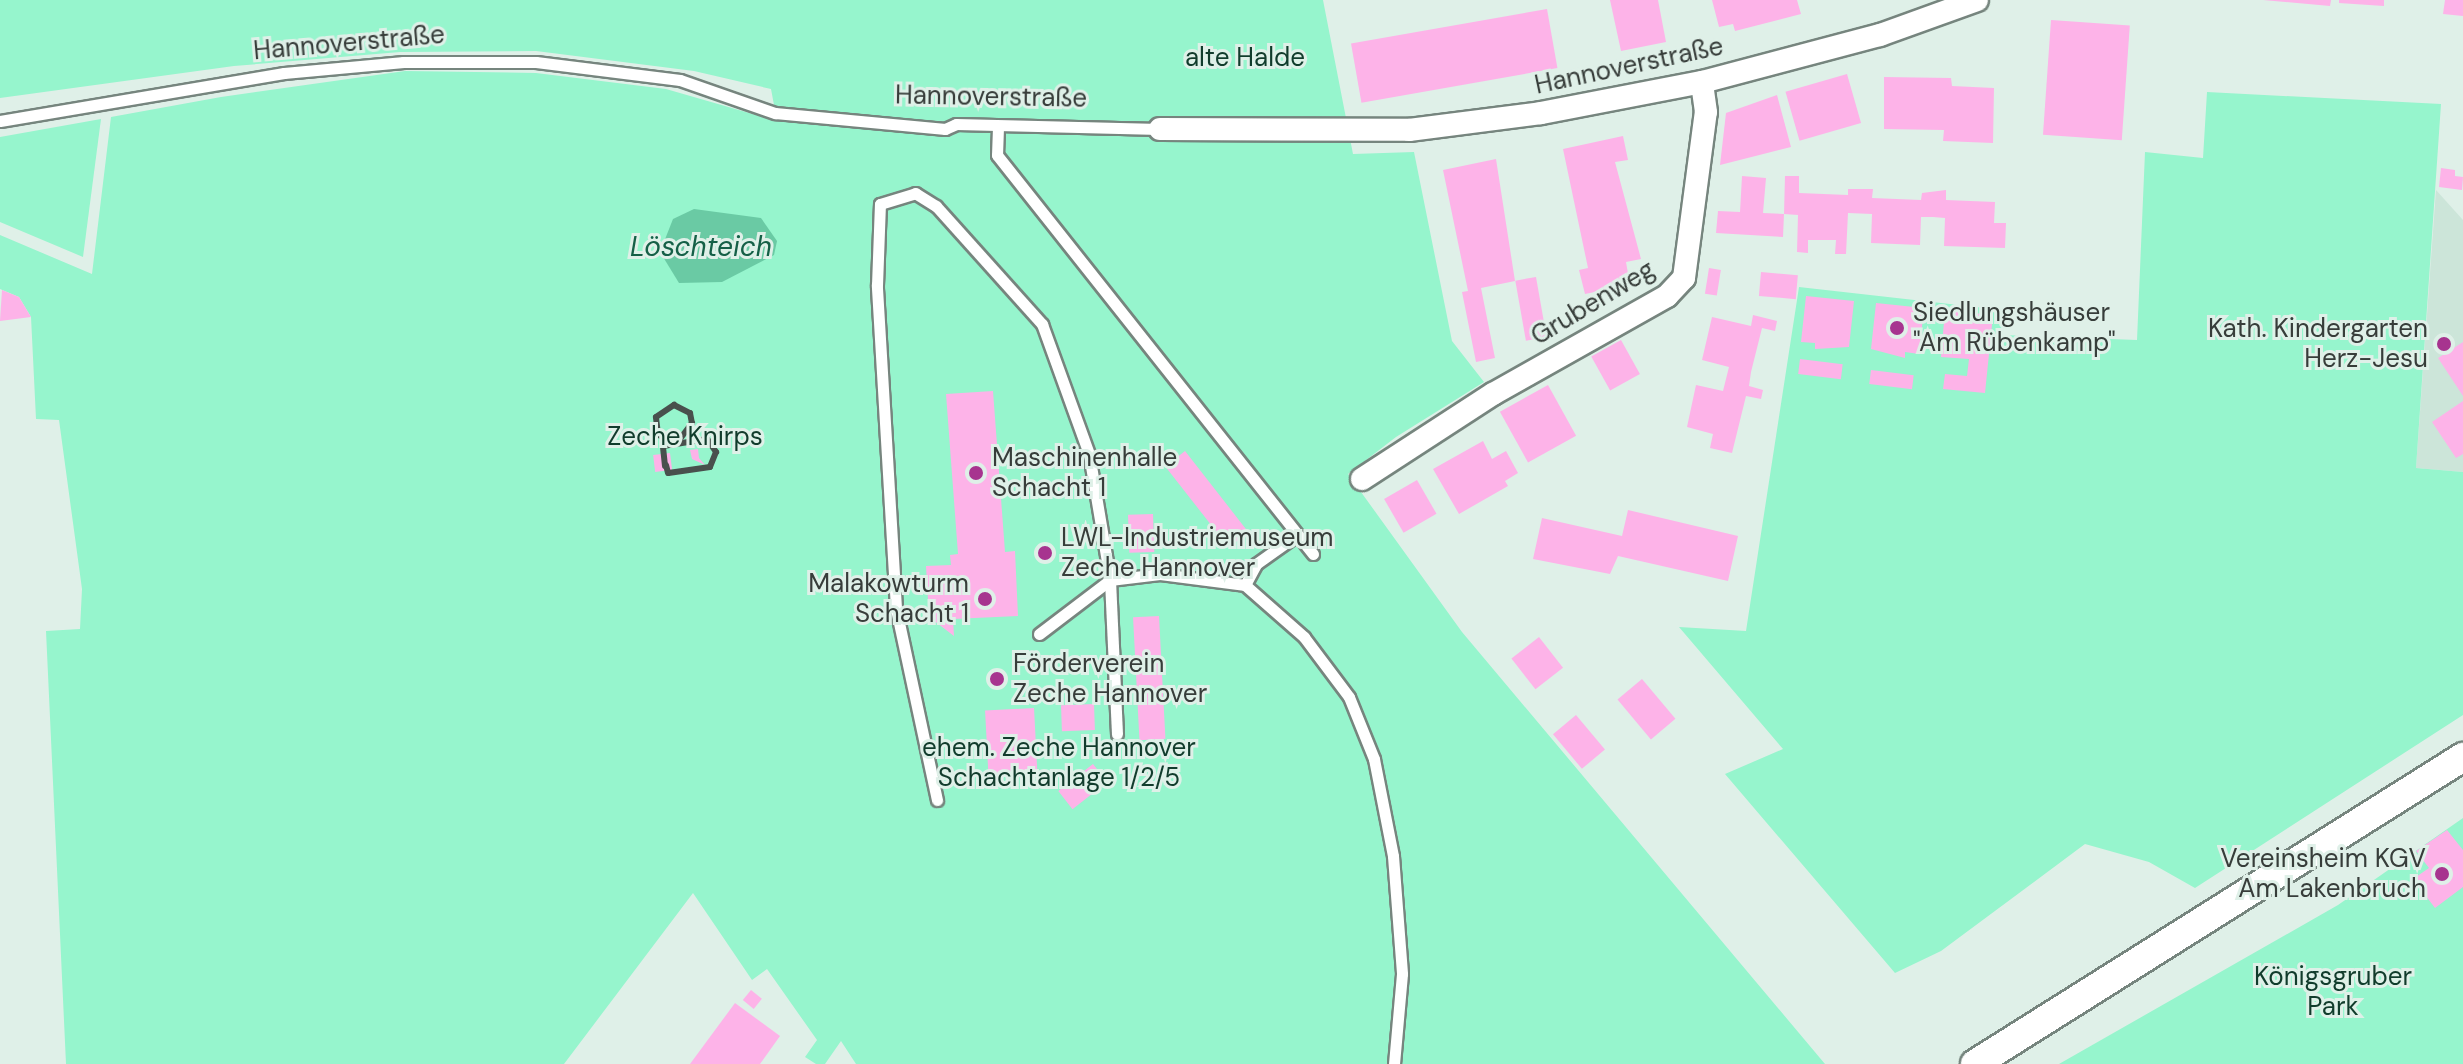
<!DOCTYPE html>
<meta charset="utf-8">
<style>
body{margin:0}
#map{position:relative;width:2463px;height:1064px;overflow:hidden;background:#dff0e8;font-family:"DM Sans",sans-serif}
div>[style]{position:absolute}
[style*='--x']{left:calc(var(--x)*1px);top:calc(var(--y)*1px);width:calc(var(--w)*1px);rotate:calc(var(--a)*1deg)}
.built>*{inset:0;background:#cce5d9}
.green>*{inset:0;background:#96f5cd}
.water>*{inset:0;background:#6acaa4}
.building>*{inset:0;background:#fdb3e8;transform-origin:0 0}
.roads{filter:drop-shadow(2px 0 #76857e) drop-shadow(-2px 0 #76857e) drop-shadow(0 2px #76857e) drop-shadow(0 -2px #76857e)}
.service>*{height:11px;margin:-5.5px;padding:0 5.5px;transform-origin:5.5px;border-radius:5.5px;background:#fff}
.minor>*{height:22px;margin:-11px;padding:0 11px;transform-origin:11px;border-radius:11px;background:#fff}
.tertiary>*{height:28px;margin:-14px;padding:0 14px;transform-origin:14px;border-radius:14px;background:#fff}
.rail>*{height:6px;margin:-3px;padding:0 3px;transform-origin:3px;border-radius:3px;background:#49504d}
.dots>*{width:22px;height:22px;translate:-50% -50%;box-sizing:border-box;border:4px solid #dff0e8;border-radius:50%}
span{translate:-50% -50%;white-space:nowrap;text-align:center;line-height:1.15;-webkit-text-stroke:6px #dff0e8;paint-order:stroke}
.street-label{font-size:26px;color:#373d3a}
.park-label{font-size:26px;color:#113c2c}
.poi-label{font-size:26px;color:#373d3a}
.left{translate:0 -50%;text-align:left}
.right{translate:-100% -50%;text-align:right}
.water-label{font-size:28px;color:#156047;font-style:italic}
</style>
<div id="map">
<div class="built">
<div style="clip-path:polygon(2436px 190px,2463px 220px,2463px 472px,2416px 468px)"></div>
</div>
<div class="green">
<div style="clip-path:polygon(0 0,1323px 0,1353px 154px,1414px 152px,1452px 341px,1484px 382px,1396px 437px,1348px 474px,1462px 632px,1825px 1064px,856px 1064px,841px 1041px,825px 1064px,816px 1064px,805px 1057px,817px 1040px,767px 969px,752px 980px,693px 893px,564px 1064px,66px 1064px,46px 631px,80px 629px,82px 589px,59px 420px,36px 419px,31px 317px,19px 297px,0 289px,0 235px,92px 274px,111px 117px,221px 97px,405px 71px,536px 73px,666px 89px,777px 121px,771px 89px,694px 71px,536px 51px,400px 52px,234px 66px,0 98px)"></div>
<div style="clip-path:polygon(2207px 92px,2441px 104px,2416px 468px,2463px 472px,2463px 715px,2195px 888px,2149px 862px,2085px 844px,1941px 951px,1895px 973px,1725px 774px,1783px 749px,1679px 627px,1746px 631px,1799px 287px,2003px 310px,2003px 335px,2137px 340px,2145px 152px,2203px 158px)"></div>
<div style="clip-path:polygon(101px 119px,83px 257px,0 222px,0 137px)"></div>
<div style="clip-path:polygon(2463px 818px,2463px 1064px,2059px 1064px,2338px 905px)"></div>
</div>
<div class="water">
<div style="clip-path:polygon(694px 209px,761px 218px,777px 241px,774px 255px,722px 282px,679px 283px,660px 252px,673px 219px)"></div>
</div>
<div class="building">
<div style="clip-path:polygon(1610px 0,1658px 0,1666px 42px,1621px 51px)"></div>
<div style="clip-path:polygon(1712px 0,1797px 0,1801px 14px,1735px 31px,1733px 24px,1719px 27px)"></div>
<div style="clip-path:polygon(2263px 0,2331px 0,2330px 6px)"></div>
<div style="clip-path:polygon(2339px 0,2384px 0,2384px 6px,2339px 3px)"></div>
<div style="clip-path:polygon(2445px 0,2463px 0,2463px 16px,2443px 14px)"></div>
<div style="left:1547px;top:9px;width:60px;height:199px;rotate:80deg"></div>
<div style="left:2051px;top:20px;width:79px;height:115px;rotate:4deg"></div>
<div style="left:1847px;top:74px;width:51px;height:64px;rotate:74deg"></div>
<div style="clip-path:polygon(1884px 77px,1951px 78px,1952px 86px,1994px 88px,1993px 143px,1943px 141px,1944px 130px,1884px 129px)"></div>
<div style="clip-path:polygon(1777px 95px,1791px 147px,1720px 165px,1726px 113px)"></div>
<div style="clip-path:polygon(1623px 136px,1628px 160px,1615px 162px,1641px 259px,1626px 262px,1630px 285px,1585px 294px,1579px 270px,1588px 268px,1563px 149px)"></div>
<div style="clip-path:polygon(1496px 159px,1515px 281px,1481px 288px,1495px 358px,1476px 362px,1462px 292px,1468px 291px,1443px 170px)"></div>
<div style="clip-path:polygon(2441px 168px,2455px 170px,2455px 176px,2463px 177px,2462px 190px,2439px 187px)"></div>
<div style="clip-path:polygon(1742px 176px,1766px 178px,1763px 213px,1784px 214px,1783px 237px,1716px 233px,1718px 211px,1740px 212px)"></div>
<div style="clip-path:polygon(1785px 176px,1799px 176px,1799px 193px,1848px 195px,1848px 189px,1873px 189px,1872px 198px,1921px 200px,1922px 193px,1946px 190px,1946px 200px,1995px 202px,1994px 223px,2006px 223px,2005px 248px,1944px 246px,1945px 218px,1933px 217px,1921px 217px,1920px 245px,1871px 243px,1872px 214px,1848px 213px,1846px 254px,1835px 254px,1836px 240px,1808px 240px,1808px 253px,1797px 252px,1798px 215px,1784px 214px)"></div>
<div style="left:1709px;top:268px;width:12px;height:26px;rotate:9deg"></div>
<div style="left:1761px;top:272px;width:37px;height:24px;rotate:5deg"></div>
<div style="left:1536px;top:277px;width:61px;height:21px;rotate:80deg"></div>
<div style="clip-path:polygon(2px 290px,19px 297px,31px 317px,0 321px)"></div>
<div style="clip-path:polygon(1806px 296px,1854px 301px,1849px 347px,1815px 349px,1815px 343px,1801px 342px)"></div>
<div style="clip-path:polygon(1876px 303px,1924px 308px,1919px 354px,1905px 352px,1905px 358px,1871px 349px)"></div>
<div style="clip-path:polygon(1945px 310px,1993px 315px,1985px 393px,1943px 389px,1945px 374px,1967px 376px,1969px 359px,1941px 357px)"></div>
<div style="clip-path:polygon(1753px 315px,1777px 321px,1775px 331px,1762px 328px,1751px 372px,1749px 386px,1763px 390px,1761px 399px,1746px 396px,1732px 453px,1710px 448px,1713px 434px,1687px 427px,1696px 385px,1723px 391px,1729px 367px,1702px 360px,1712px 317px,1751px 326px)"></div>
<div style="left:1621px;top:340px;width:39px;height:34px;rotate:61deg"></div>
<div style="clip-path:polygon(2463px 342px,2463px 396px,2438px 358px)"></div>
<div style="left:1800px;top:359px;width:43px;height:15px;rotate:7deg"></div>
<div style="left:1871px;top:370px;width:43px;height:14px;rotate:7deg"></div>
<div style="left:1548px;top:385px;width:58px;height:55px;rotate:61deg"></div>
<div style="clip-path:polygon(993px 391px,1005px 552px,1015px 551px,1018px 616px,953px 619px,954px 636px,929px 617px,926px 566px,951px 565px,950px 555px,958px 554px,946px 394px)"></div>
<div style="clip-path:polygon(2463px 401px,2463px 454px,2456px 458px,2432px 422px)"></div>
<div style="clip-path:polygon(1483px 441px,1492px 459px,1506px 451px,1518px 473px,1505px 481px,1508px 486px,1459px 514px,1433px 469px)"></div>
<div style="clip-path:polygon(698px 449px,699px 458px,705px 465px,692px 459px,690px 450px)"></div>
<div style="left:1185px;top:451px;width:103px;height:25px;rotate:52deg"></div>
<div style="left:670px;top:453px;width:17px;height:17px;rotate:83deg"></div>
<div style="left:1417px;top:480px;width:39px;height:38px;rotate:60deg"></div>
<div style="clip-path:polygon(1628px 510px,1738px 536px,1728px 581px,1618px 556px,1610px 574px,1533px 559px,1542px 518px,1622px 536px)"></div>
<div style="left:1153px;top:514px;width:38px;height:25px;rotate:88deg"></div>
<div style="left:1159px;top:616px;width:123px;height:26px;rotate:87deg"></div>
<div style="left:1539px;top:637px;width:39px;height:35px;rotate:52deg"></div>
<div style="left:1642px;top:679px;width:52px;height:32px;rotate:50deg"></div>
<div style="left:1094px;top:704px;width:26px;height:33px;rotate:88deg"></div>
<div style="left:1034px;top:708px;width:65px;height:49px;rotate:87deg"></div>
<div style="left:1576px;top:715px;width:45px;height:30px;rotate:50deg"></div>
<div style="left:1093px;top:764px;width:23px;height:44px;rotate:52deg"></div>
<div style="clip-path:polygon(2447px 830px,2463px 850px,2463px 887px,2435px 908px,2413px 879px,2429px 868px,2416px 851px)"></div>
<div style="left:751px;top:990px;width:14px;height:13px;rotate:39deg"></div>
<div style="clip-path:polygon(735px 1003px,780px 1036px,760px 1064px,690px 1064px)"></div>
</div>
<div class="roads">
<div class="service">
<div style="--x:0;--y:121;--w:288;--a:-9.6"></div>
<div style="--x:284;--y:73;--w:120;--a:-5.3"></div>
<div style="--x:403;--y:62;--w:133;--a:0"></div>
<div style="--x:536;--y:62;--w:145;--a:7.1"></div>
<div style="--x:680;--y:80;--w:101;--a:19.2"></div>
<div style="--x:775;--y:113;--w:171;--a:5.4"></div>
<div style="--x:945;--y:129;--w:12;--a:-24"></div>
<div style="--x:956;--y:124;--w:204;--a:1.4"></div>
<div style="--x:998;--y:127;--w:28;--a:92"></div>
<div style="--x:997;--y:155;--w:509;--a:51.62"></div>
<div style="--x:1245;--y:585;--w:24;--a:-62"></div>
<div style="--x:1256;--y:564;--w:50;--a:-35.3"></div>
<div style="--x:1039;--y:634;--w:89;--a:-37.3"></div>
<div style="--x:1110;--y:580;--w:50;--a:-6.8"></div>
<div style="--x:1160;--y:574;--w:86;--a:7.4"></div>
<div style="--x:1245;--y:585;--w:79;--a:41.4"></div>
<div style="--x:1304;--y:637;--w:75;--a:53.1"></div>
<div style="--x:1349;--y:697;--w:67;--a:68"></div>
<div style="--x:1374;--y:759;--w:99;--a:78.9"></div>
<div style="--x:1393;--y:856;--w:118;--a:85.6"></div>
<div style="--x:1402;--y:974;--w:90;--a:95.1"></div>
<div style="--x:937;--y:800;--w:196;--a:-102.1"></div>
<div style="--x:896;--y:608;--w:324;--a:-93.4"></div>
<div style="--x:877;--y:285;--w:81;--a:-87.9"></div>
<div style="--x:880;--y:204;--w:37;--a:-17"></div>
<div style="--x:915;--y:193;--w:25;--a:32"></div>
<div style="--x:936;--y:206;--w:159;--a:48.1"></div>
<div style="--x:1042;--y:324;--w:138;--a:70.1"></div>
<div style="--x:1089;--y:454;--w:128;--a:80.5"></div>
<div style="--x:1110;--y:580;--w:154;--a:87.4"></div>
</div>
<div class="minor">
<div style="--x:1160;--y:129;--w:249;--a:0.2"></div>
<div style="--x:1409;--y:130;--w:133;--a:-7.3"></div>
<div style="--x:1541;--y:113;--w:164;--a:-10.9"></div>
<div style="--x:1702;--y:82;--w:184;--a:-14.8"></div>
<div style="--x:1880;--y:35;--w:103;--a:-19.8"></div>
<div style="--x:1362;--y:479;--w:156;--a:-33"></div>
<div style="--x:1493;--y:394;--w:200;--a:-29.4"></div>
<div style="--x:1667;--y:296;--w:25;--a:-47"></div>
<div style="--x:1684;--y:278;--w:167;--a:-82.5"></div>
<div style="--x:1706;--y:112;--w:30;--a:-98"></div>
</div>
<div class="tertiary">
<div style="--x:1975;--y:1064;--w:577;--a:-32.17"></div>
</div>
</div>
<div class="rail">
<div style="--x:666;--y:440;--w:10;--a:-143"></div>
<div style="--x:658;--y:434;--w:17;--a:-97"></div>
<div style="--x:656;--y:417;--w:22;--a:-34"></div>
<div style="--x:674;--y:405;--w:18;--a:27"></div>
<div style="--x:690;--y:413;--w:10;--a:79"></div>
<div style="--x:692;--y:423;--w:20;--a:127"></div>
<div style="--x:665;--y:466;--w:20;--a:-96"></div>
<div style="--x:663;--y:446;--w:45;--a:-9"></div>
<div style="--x:707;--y:439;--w:16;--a:55"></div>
<div style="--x:716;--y:452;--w:16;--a:112"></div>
<div style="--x:710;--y:467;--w:42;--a:171.9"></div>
<div style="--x:668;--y:473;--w:8;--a:-104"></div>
</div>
<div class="dots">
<div style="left:1897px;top:328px;background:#a7348f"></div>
<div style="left:2444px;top:344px;background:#a7348f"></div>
<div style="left:976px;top:473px;background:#a7348f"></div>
<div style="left:1045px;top:553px;background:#a7348f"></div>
<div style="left:985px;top:599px;background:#a7348f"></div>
<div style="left:997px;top:679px;background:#a7348f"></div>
<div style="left:2442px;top:874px;background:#a7348f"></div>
</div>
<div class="street-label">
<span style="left:349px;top:43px;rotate:-5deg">Hannoverstraße</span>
<span style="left:1629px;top:66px;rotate:-12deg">Hannoverstraße</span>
<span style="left:991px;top:97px;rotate:1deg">Hannoverstraße</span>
<span style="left:1593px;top:303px;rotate:-31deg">Grubenweg</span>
</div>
<div class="park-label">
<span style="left:1245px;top:58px">alte Halde</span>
<span style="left:685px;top:437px">Zeche Knirps</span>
<span style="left:1059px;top:763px">ehem. Zeche Hannover<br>Schachtanlage 1/2/5</span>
<span style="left:2333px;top:992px">Königsgruber<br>Park</span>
</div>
<div class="poi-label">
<span class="left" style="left:1913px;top:328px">Siedlungshäuser<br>"Am Rübenkamp"</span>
<span class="right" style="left:2428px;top:344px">Kath. Kindergarten<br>Herz-Jesu</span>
<span class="left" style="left:992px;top:473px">Maschinenhalle<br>Schacht 1</span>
<span class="left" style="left:1061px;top:553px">LWL-Industriemuseum<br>Zeche Hannover</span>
<span class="right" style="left:969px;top:599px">Malakowturm<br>Schacht 1</span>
<span class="left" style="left:1013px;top:679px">Förderverein<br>Zeche Hannover</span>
<span class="right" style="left:2426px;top:874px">Vereinsheim KGV<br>Am Lakenbruch</span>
</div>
<div class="water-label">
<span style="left:701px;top:247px">Löschteich</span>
</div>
</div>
